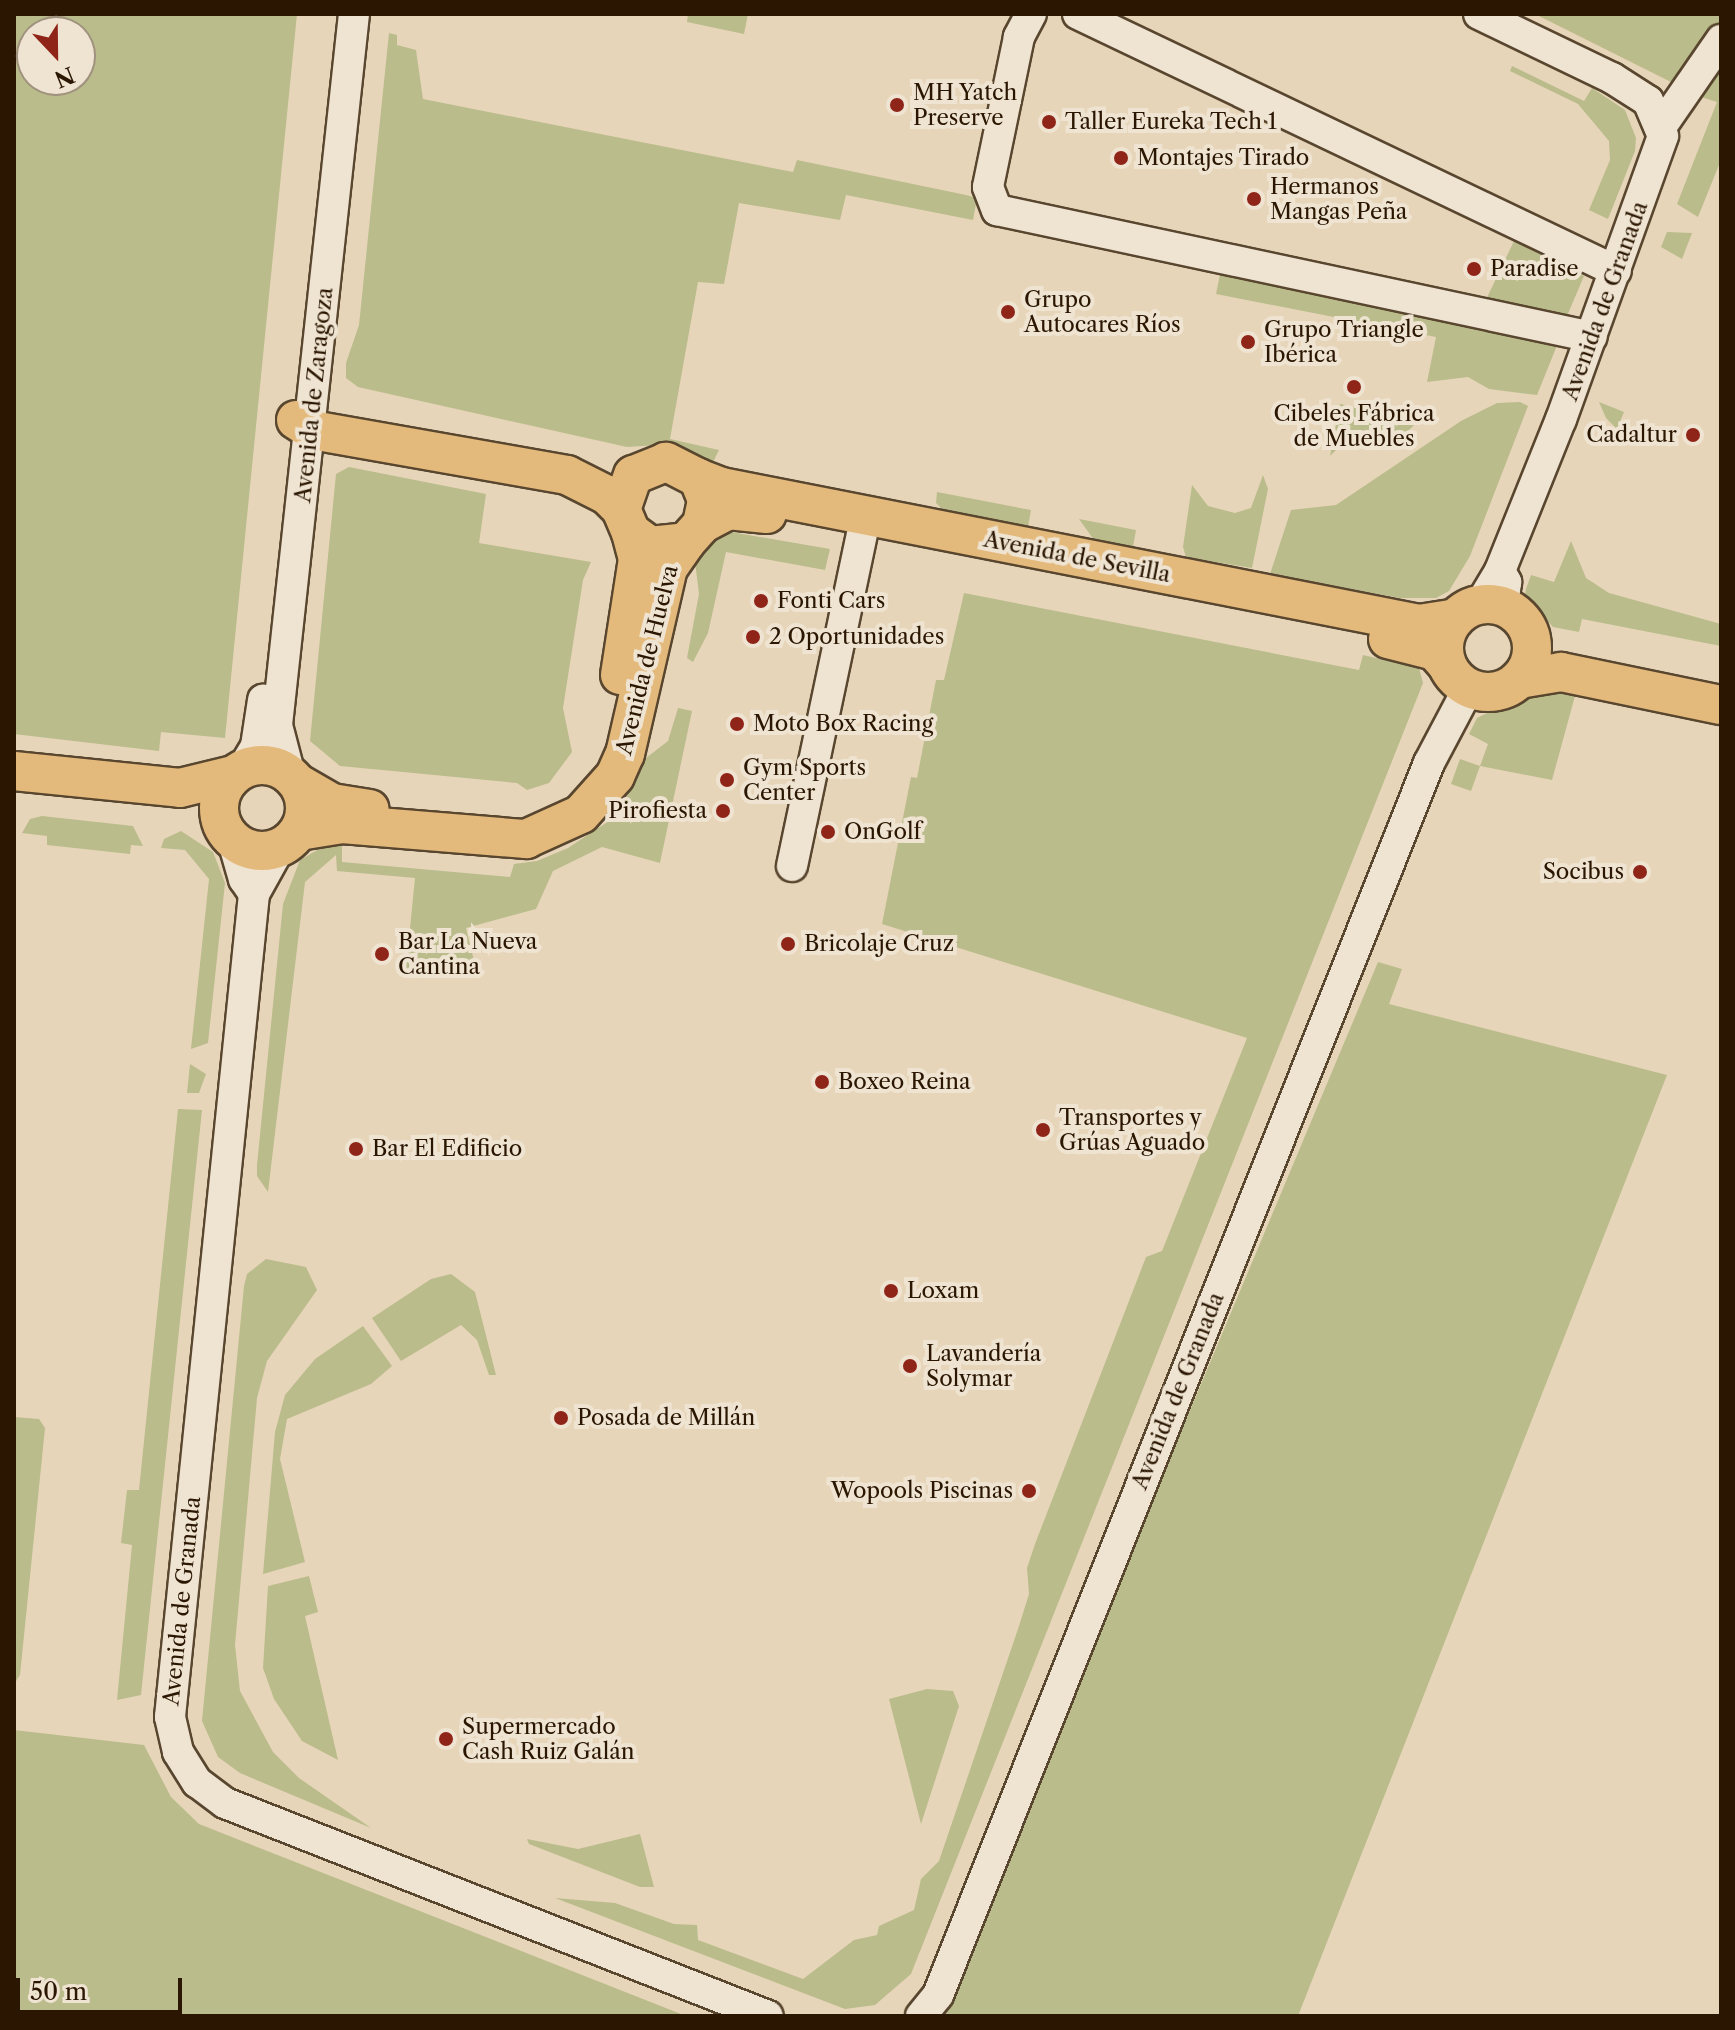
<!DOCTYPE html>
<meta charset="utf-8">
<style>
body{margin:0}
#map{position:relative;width:1735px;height:2030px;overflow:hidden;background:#e7d5b9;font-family:"Libre Caslon Text",serif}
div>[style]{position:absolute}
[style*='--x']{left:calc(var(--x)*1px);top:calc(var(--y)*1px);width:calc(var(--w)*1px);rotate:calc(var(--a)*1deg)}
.green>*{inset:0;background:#babc8b}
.roads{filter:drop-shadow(2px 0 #59462f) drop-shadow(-2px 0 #59462f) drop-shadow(0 2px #59462f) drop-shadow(0 -2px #59462f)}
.minor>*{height:30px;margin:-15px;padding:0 15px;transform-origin:15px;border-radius:15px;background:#efe4d2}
.major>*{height:38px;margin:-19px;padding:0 19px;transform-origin:19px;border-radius:19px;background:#e4ba7c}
.major>.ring{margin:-19px;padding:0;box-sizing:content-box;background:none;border:38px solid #e4ba7c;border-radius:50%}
.dots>*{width:22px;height:22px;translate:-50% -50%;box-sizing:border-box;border:4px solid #efe4d2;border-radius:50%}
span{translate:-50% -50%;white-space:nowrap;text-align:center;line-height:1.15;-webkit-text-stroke:8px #efe4d2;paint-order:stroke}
.poi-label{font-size:22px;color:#2a1601}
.left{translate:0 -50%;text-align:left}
.right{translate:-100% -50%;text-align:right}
.street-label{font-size:22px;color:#2a1601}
.frame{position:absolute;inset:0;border:16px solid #2a1601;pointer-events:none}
.north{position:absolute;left:16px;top:16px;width:80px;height:80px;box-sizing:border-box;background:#efe4d2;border:2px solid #a0927e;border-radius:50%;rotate:158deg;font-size:22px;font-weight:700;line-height:32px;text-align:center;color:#2a1601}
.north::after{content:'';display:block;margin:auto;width:28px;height:36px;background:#8f2418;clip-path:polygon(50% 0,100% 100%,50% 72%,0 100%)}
.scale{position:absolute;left:16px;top:1978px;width:166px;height:36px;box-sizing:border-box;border:4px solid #2a1601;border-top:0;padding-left:10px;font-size:24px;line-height:28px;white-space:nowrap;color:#2a1601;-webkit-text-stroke:6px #efe4d2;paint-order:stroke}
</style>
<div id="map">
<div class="green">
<div style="clip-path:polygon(evenodd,14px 14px,297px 14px,225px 738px,161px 732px,159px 751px,14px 734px,14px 14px,32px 32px,80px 32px,80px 80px,32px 80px,32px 32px)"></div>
<div style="clip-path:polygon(688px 14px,748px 14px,744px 34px,687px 22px)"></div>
<div style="clip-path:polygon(1535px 14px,1721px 14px,1721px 40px,1689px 91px)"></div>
<div style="clip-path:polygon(389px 33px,397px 35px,397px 45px,416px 50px,423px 99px,793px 172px,797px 160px,966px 195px,977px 198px,973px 220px,846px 195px,840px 220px,739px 203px,724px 284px,698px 282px,670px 439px,719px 450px,712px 464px,674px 444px,627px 447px,358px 387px,346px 378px,346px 363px,359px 325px)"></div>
<div style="clip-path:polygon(1721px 60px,1721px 160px,1698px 217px,1677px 204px,1717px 102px,1698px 96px)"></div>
<div style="clip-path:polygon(1512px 66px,1584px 101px,1592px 88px,1625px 110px,1636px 138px,1635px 151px,1608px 219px,1589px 210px,1610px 160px,1609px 141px,1578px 104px,1510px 71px)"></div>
<div style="clip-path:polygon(1667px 232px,1692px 233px,1682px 259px,1661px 247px)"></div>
<div style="clip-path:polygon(1514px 241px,1584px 276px,1564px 323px,1483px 306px)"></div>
<div style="clip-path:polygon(1220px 274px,1558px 343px,1537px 395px,1489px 389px,1468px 377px,1427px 382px,1436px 337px,1216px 294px)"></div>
<div style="clip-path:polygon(1520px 402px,1528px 406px,1470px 556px,1449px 591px,1436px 598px,1400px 598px,1270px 574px,1291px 510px,1336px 505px,1461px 421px,1497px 403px)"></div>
<div style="clip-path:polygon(1599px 402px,1624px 412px,1617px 429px,1606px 418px)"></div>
<div style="clip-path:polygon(1340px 404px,1420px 419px,1406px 433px,1354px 432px,1330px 456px)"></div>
<div style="clip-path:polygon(349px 467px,486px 494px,479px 543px,591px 562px,583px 580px,563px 708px,572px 752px,549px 783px,527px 790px,517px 783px,340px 766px,310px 741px,336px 474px)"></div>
<div style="clip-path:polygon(1263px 475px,1268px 489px,1252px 568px,1186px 557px,1183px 547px,1192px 485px,1208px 506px,1235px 513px,1251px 508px)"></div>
<div style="clip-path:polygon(937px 492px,1031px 510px,1028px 527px,942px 509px,936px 503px)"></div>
<div style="clip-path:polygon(1079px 519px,1136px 530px,1133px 547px,1094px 540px)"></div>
<div style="clip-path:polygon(725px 531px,830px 549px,825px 570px,726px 552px,708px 633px,693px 662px,687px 658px,699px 594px,695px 562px)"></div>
<div style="clip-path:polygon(1571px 541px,1586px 578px,1609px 593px,1721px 624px,1721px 646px,1582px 619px,1579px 632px,1553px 627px,1525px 595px,1526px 589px,1531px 575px,1554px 582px)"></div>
<div style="clip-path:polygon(964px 593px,1359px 670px,1363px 655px,1419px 668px,1423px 683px,911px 1974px,875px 2005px,845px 2009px,555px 1898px,615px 1903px,674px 1924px,697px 1925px,698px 1940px,803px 1979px,854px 1940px,877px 1935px,879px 1926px,914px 1910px,921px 1879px,939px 1861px,1019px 1626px,1029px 1594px,1027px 1568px,1035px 1544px,1146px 1257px,1162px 1251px,1247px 1038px,882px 924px,911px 777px,917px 778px,936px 680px,944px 680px)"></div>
<div style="clip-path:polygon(1538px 688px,1575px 696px,1552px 780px,1480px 766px,1471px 791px,1451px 784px,1460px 759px,1480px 766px,1488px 744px,1469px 734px,1477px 718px)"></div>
<div style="clip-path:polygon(678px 708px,692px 711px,660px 863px,602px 847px,553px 871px,536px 909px,466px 928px,474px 961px,406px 968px,415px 878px,337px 871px,336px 855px,305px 882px,268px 1192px,257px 1176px,257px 1165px,283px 904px,300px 860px,319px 849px,342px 845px,342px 862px,510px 877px,514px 864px,537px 861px,568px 848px,612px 819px,646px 758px,668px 741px)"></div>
<div style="clip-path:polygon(42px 816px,133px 826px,143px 846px,131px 845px,130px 854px,47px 845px,47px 836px,22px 833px,30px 819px)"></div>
<div style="clip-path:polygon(181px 831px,213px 852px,225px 883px,208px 1043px,191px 1049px,209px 879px,185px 850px,161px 848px,164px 839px)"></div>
<div style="clip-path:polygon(1378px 962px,1402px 969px,1389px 1004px,1667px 1075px,1298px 2016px,936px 2016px)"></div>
<div style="clip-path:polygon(190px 1064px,206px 1074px,199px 1093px,187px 1093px)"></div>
<div style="clip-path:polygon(178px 1109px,202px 1110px,141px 1695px,117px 1700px,132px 1545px,121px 1543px,127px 1490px,139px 1490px)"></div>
<div style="clip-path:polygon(266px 1259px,306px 1267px,317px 1290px,267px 1361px,257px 1398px,235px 1645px,240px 1691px,273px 1752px,299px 1778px,371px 1828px,240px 1773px,218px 1757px,202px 1721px,244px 1286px,247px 1274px)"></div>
<div style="clip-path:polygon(451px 1274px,475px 1292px,496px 1375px,489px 1375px,477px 1340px,461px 1325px,401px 1361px,372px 1318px,431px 1279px)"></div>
<div style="clip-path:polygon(363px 1326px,392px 1366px,371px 1384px,287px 1419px,280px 1459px,305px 1562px,263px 1574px,275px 1432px,285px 1395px,315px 1359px)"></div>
<div style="clip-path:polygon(14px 1417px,39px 1419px,45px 1428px,20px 1675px,14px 1684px)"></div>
<div style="clip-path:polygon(309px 1576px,318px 1612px,305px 1616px,338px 1760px,302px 1741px,274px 1699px,263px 1668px,268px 1586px)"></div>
<div style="clip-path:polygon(927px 1689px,953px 1691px,959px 1706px,921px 1824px,889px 1699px)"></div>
<div style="clip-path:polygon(14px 1730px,144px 1745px,171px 1797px,199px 1824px,686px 2016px,14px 2016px)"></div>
<div style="clip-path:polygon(640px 1834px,654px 1887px,640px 1887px,529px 1844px,527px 1839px,578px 1849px)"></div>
</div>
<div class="roads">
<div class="minor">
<div style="--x:1031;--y:14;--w:26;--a:118"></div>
<div style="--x:1019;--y:37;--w:153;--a:101.7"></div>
<div style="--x:988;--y:187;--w:25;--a:69"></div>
<div style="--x:997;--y:210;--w:608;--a:12.05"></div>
<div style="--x:1078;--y:14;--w:596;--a:25.53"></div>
<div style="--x:1479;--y:14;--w:148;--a:25.7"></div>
<div style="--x:1612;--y:78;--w:43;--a:32.6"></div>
<div style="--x:1648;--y:101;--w:38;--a:67"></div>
<div style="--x:1663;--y:136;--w:301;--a:109.8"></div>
<div style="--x:1561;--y:419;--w:164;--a:111.9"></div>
<div style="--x:1500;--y:571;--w:41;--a:121"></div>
<div style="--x:1661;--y:127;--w:106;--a:-55.4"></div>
<div style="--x:1500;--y:571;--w:13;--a:61"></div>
<div style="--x:1506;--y:582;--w:25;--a:97"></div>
<div style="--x:243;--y:768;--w:26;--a:-59"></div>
<div style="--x:256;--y:746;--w:47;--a:-81.3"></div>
<div style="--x:290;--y:775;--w:52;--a:-104.6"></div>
<div style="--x:277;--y:725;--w:715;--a:-83.82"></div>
<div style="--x:233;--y:841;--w:40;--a:74"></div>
<div style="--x:244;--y:879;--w:18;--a:56"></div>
<div style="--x:280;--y:847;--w:54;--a:119"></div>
<div style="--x:254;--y:894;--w:827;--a:95.83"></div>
<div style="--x:170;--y:1717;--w:36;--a:77"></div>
<div style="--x:178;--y:1752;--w:36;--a:58"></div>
<div style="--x:197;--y:1782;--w:35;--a:37"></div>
<div style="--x:225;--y:1803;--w:583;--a:21.42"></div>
<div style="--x:792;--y:866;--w:340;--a:-78.1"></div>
<div style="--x:921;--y:2016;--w:27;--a:-51"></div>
<div style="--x:938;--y:1995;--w:1326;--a:-68.27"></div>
<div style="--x:1429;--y:763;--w:86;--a:-62.2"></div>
</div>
<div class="major">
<div style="--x:296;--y:420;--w:19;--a:32"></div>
<div style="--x:312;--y:430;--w:259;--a:10"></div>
<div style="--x:567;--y:475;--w:45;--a:26.6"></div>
<div style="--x:607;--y:495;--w:20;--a:45"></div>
<div style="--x:621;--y:509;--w:25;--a:67"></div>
<div style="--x:631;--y:532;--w:24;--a:36"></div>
<div style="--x:650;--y:546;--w:36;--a:-6"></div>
<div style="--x:686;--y:542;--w:24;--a:-48"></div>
<div style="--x:702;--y:524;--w:25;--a:-78"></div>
<div style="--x:707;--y:500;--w:24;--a:-112"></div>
<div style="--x:698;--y:478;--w:36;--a:-153"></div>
<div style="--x:666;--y:462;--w:35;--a:158"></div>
<div style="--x:633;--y:475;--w:36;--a:109"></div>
<div style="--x:698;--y:478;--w:25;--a:21"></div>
<div style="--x:721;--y:487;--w:711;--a:11.1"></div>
<div style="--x:1419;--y:624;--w:37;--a:-9"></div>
<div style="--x:702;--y:524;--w:30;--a:-28"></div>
<div style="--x:728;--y:510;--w:39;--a:6"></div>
<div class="ring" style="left:1444px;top:604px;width:50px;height:50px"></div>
<div style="--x:1388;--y:639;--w:49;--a:14.3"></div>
<div style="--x:1435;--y:651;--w:18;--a:49"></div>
<div style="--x:620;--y:675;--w:117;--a:-81.2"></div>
<div style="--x:638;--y:559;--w:28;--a:-105"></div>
<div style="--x:1519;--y:679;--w:43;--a:-9.5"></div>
<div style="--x:1561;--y:672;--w:163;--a:11.7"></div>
<div class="ring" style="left:219px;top:765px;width:48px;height:48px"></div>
<div style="--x:14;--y:771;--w:167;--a:5.8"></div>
<div style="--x:180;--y:788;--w:55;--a:-13.8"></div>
<div style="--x:299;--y:784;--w:38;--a:30"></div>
<div style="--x:332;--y:803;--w:38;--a:9"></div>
<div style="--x:299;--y:831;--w:44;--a:-9.2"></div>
<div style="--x:342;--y:824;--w:185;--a:4.7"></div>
<div style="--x:526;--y:839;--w:60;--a:-24.4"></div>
<div style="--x:581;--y:814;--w:51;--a:-48.2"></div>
<div style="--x:615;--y:776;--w:24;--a:-66"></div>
<div style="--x:625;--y:754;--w:191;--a:-77"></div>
<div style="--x:668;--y:568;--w:32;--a:-55"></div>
</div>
</div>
<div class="dots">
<div style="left:897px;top:105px;background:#8f2418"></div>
<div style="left:1049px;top:122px;background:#8f2418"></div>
<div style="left:1121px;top:158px;background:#8f2418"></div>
<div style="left:1254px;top:199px;background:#8f2418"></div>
<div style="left:1474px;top:269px;background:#8f2418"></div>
<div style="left:1008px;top:312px;background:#8f2418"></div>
<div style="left:1248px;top:342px;background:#8f2418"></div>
<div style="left:1354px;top:387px;background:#8f2418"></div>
<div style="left:1693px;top:435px;background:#8f2418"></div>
<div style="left:761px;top:601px;background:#8f2418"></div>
<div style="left:753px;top:637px;background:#8f2418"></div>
<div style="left:737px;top:724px;background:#8f2418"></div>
<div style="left:727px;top:780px;background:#8f2418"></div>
<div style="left:723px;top:811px;background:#8f2418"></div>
<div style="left:828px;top:832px;background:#8f2418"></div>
<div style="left:1640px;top:872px;background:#8f2418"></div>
<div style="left:788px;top:944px;background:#8f2418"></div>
<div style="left:382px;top:954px;background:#8f2418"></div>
<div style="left:822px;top:1082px;background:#8f2418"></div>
<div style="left:1043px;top:1130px;background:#8f2418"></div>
<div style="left:356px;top:1149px;background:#8f2418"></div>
<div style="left:891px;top:1291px;background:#8f2418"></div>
<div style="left:910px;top:1366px;background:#8f2418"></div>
<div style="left:561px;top:1418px;background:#8f2418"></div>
<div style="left:1029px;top:1491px;background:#8f2418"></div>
<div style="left:446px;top:1739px;background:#8f2418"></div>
</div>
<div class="poi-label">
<span class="left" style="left:913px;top:105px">MH Yatch<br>Preserve</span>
<span class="left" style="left:1065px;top:122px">Taller Eureka Tech 1</span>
<span class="left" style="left:1137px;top:158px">Montajes Tirado</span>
<span class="left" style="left:1270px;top:199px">Hermanos<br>Mangas Peña</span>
<span class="left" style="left:1490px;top:269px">Paradise</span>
<span class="left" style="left:1024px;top:312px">Grupo<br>Autocares Ríos</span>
<span class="left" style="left:1264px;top:342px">Grupo Triangle<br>Ibérica</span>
<span style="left:1354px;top:426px">Cibeles Fábrica<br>de Muebles</span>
<span class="right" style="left:1677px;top:435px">Cadaltur</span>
<span class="left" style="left:777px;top:601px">Fonti Cars</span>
<span class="left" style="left:769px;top:637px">2 Oportunidades</span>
<span class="left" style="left:753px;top:724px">Moto Box Racing</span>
<span class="left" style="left:743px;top:780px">Gym Sports<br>Center</span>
<span class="right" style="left:707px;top:811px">Pirofiesta</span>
<span class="left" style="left:844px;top:832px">OnGolf</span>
<span class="right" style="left:1624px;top:872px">Socibus</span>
<span class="left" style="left:398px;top:954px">Bar La Nueva<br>Cantina</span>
<span class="left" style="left:804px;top:944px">Bricolaje Cruz</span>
<span class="left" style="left:838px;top:1082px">Boxeo Reina</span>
<span class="left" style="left:1059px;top:1130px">Transportes y<br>Grúas Aguado</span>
<span class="left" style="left:372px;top:1149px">Bar El Edificio</span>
<span class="left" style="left:907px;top:1291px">Loxam</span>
<span class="left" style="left:926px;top:1366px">Lavandería<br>Solymar</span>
<span class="left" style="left:577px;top:1418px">Posada de Millán</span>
<span class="right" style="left:1013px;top:1491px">Wopools Piscinas</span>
<span class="left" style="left:462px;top:1739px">Supermercado<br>Cash Ruiz Galán</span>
</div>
<div class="street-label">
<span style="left:1605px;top:301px;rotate:-70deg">Avenida de Granada</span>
<span style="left:314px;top:395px;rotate:-84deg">Avenida de Zaragoza</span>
<span style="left:1077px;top:557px;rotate:11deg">Avenida de Sevilla</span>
<span style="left:647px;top:660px;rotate:-76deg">Avenida de Huelva</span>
<span style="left:1178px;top:1391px;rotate:-68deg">Avenida de Granada</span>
<span style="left:182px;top:1601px;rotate:-84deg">Avenida de Granada</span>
</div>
<div class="frame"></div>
<div class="north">N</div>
<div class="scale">50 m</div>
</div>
